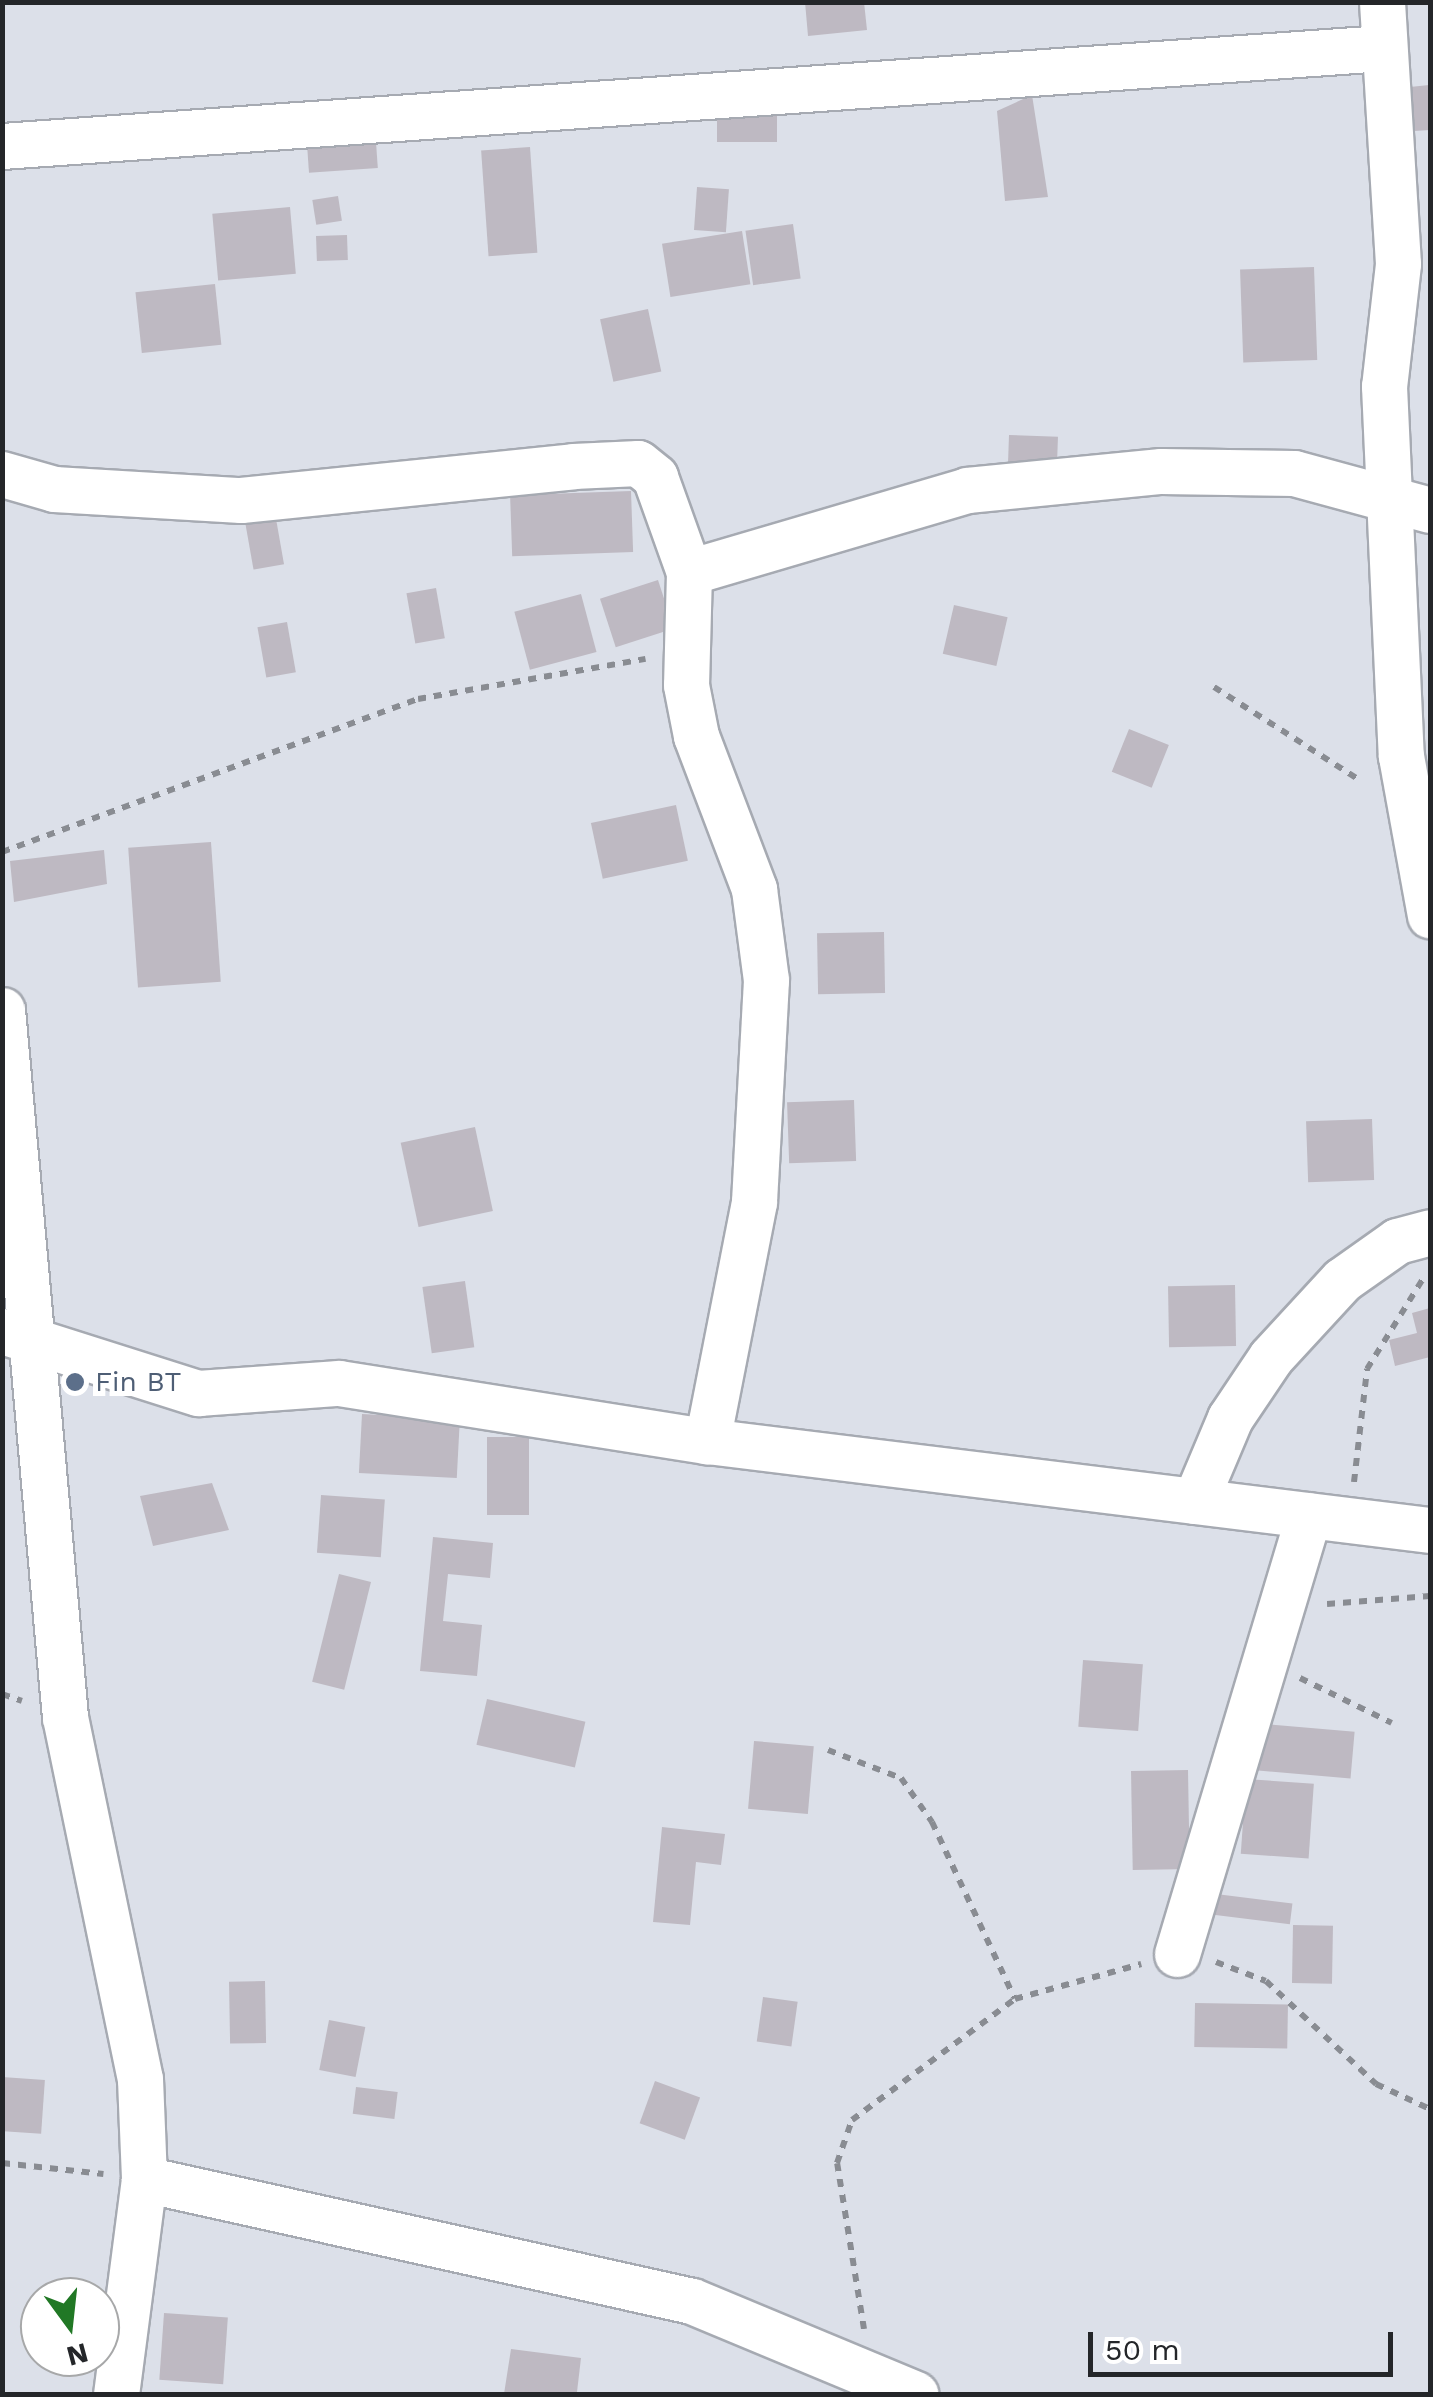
<!DOCTYPE html>
<style>
body{margin:0}
#map{position:relative;width:1433px;height:2397px;overflow:hidden;background:#dce0e9;font-family:"Work Sans",sans-serif}
div>[style]{position:absolute}
[style*='--x']{left:calc(var(--x)*1px);top:calc(var(--y)*1px);width:calc(var(--w)*1px);rotate:calc(var(--a)*1deg)}
.building>*{inset:0;background:#beb9c2;transform-origin:0 0}
.path>*{height:6px;margin-top:-3px;transform-origin:0;background:repeating-linear-gradient(90deg,#898c92 0 8px,transparent 0 16px)}
.roads{filter:drop-shadow(2px 0 #a6aab2) drop-shadow(-2px 0 #a6aab2) drop-shadow(0 2px #a6aab2) drop-shadow(0 -2px #a6aab2)}
.minor>*{height:45px;margin:-22.5px;padding:0 22.5px;transform-origin:22.5px;border-radius:22.5px;background:#fff}
.dots>*{width:28px;height:28px;translate:-50% -50%;box-sizing:border-box;border:5px solid #fff;border-radius:50%}
span{translate:-50% -50%;white-space:nowrap;text-align:center;line-height:1.15;-webkit-text-stroke:10px #fff;paint-order:stroke}
.service-label{font-size:28px;color:#4e5e75}
.left{translate:0 -50%;text-align:left}
.frame{position:absolute;inset:0;border:5px solid #242629;pointer-events:none}
.north{position:absolute;left:20px;top:2277px;width:100px;height:100px;box-sizing:border-box;background:#fff;border:2px solid #a7a8a9;border-radius:50%;rotate:165deg;font-size:28px;font-weight:700;line-height:40px;text-align:center;color:#242629}
.north::after{content:'';display:block;margin:auto;width:35px;height:45px;background:#217825;clip-path:polygon(50% 0,100% 100%,50% 72%,0 100%)}
.scale{position:absolute;left:1088px;top:2332px;width:305px;height:45px;box-sizing:border-box;border:5px solid #242629;border-top:0;padding-left:12px;font-size:30px;line-height:35px;white-space:nowrap;color:#242629;-webkit-text-stroke:8px #fff;paint-order:stroke}
</style>
<div id="map">
<div class="building">
<div style="clip-path:polygon(805px 2px,864px 2px,867px 30px,808px 36px)"></div>
<div style="clip-path:polygon(1429px 85px,1430px 130px,1414px 131px,1410px 87px)"></div>
<div style="clip-path:polygon(1032px 95px,1048px 197px,1005px 201px,997px 111px)"></div>
<div style="left:777px;top:110px;width:32px;height:60px;rotate:90deg"></div>
<div style="left:376px;top:142px;width:26px;height:69px;rotate:86deg"></div>
<div style="left:530px;top:147px;width:106px;height:49px;rotate:86deg"></div>
<div style="left:697px;top:187px;width:32px;height:43px;rotate:4deg"></div>
<div style="left:338px;top:196px;width:25px;height:26px;rotate:81deg"></div>
<div style="left:290px;top:207px;width:67px;height:78px;rotate:85deg"></div>
<div style="left:793px;top:224px;width:55px;height:48px;rotate:82deg"></div>
<div style="left:742px;top:231px;width:54px;height:81px;rotate:81deg"></div>
<div style="left:347px;top:235px;width:25px;height:31px;rotate:88deg"></div>
<div style="left:1314px;top:267px;width:93px;height:74px;rotate:88deg"></div>
<div style="left:215px;top:284px;width:61px;height:80px;rotate:84deg"></div>
<div style="left:648px;top:309px;width:64px;height:49px;rotate:78deg"></div>
<div style="left:1009px;top:435px;width:49px;height:31px;rotate:2deg"></div>
<div style="left:631px;top:491px;width:61px;height:121px;rotate:88deg"></div>
<div style="left:275px;top:513px;width:52px;height:31px;rotate:80deg"></div>
<div style="left:658px;top:580px;width:51px;height:61px;rotate:72deg"></div>
<div style="left:436px;top:588px;width:51px;height:30px;rotate:80deg"></div>
<div style="left:581px;top:594px;width:60px;height:69px;rotate:75deg"></div>
<div style="left:954px;top:605px;width:55px;height:50px;rotate:13deg"></div>
<div style="left:287px;top:622px;width:51px;height:30px;rotate:80deg"></div>
<div style="left:1129px;top:729px;width:43px;height:46px;rotate:22deg"></div>
<div style="left:676px;top:805px;width:57px;height:87px;rotate:78deg"></div>
<div style="left:211px;top:842px;width:140px;height:83px;rotate:86deg"></div>
<div style="clip-path:polygon(104px 850px,107px 884px,14px 902px,10px 861px)"></div>
<div style="left:884px;top:932px;width:61px;height:67px;rotate:89deg"></div>
<div style="left:854px;top:1100px;width:61px;height:67px;rotate:88deg"></div>
<div style="left:1372px;top:1119px;width:61px;height:66px;rotate:88deg"></div>
<div style="left:475px;top:1127px;width:86px;height:76px;rotate:78deg"></div>
<div style="left:465px;top:1281px;width:67px;height:43px;rotate:82deg"></div>
<div style="left:1235px;top:1285px;width:61px;height:67px;rotate:89deg"></div>
<div style="clip-path:polygon(1430px 1308px,1430px 1357px,1395px 1366px,1389px 1340px,1417px 1333px,1412px 1313px)"></div>
<div style="left:362px;top:1414px;width:98px;height:59px;rotate:3deg"></div>
<div style="left:487px;top:1437px;width:42px;height:78px"></div>
<div style="clip-path:polygon(212px 1483px,229px 1530px,153px 1546px,140px 1496px)"></div>
<div style="left:321px;top:1495px;width:64px;height:58px;rotate:4deg"></div>
<div style="clip-path:polygon(433px 1537px,493px 1543px,490px 1578px,448px 1574px,443px 1621px,482px 1625px,477px 1676px,420px 1671px)"></div>
<div style="left:339px;top:1574px;width:33px;height:111px;rotate:14deg"></div>
<div style="left:1083px;top:1660px;width:60px;height:67px;rotate:4deg"></div>
<div style="left:487px;top:1699px;width:101px;height:47px;rotate:13deg"></div>
<div style="left:1254px;top:1723px;width:101px;height:47px;rotate:5deg"></div>
<div style="left:754px;top:1741px;width:60px;height:68px;rotate:5deg"></div>
<div style="left:1188px;top:1770px;width:99px;height:57px;rotate:89deg"></div>
<div style="left:1246px;top:1779px;width:68px;height:75px;rotate:4deg"></div>
<div style="clip-path:polygon(662px 1827px,725px 1834px,721px 1865px,696px 1862px,690px 1925px,653px 1922px)"></div>
<div style="left:1216px;top:1894px;width:77px;height:21px;rotate:7deg"></div>
<div style="left:1293px;top:1925px;width:40px;height:58px;rotate:1deg"></div>
<div style="left:265px;top:1981px;width:62px;height:36px;rotate:89deg"></div>
<div style="left:763px;top:1997px;width:35px;height:45px;rotate:8deg"></div>
<div style="left:1195px;top:2003px;width:93px;height:44px;rotate:1deg"></div>
<div style="left:329px;top:2020px;width:37px;height:51px;rotate:11deg"></div>
<div style="left:2px;top:2077px;width:43px;height:54px;rotate:4deg"></div>
<div style="left:655px;top:2081px;width:48px;height:45px;rotate:20deg"></div>
<div style="left:356px;top:2087px;width:42px;height:27px;rotate:7deg"></div>
<div style="left:164px;top:2313px;width:64px;height:67px;rotate:4deg"></div>
<div style="clip-path:polygon(511px 2349px,581px 2358px,577px 2392px,504px 2394px)"></div>
</div>
<div class="path">
<div style="--x:1214;--y:687;--w:174;--a:32.6"></div>
<div style="--x:2;--y:852;--w:443;--a:-20.2"></div>
<div style="--x:418;--y:699;--w:231;--a:-10"></div>
<div style="--x:1354;--y:1482;--w:114;--a:-83.4"></div>
<div style="--x:1367;--y:1369;--w:108;--a:-58.2"></div>
<div style="--x:1327;--y:1604;--w:103;--a:-4.4"></div>
<div style="--x:1300;--y:1678;--w:102;--a:26.1"></div>
<div style="--x:2;--y:1694;--w:21;--a:19"></div>
<div style="--x:828;--y:1750;--w:78;--a:21"></div>
<div style="--x:901;--y:1778;--w:54;--a:54.8"></div>
<div style="--x:932;--y:1822;--w:195;--a:64.9"></div>
<div style="--x:1216;--y:1962;--w:53;--a:20.8"></div>
<div style="--x:1266;--y:1981;--w:151;--a:43.1"></div>
<div style="--x:1376;--y:2084;--w:60;--a:24.8"></div>
<div style="--x:2;--y:2163;--w:102;--a:6.2"></div>
<div style="--x:864;--y:2329;--w:168;--a:-99.2"></div>
<div style="--x:837;--y:2163;--w:46;--a:-70.8"></div>
<div style="--x:852;--y:2120;--w:203;--a:-36.6"></div>
<div style="--x:1015;--y:1999;--w:131;--a:-15.5"></div>
</div>
<div class="roads">
<div class="minor">
<div style="--x:1382;--y:2;--w:262;--a:86.5"></div>
<div style="--x:1398;--y:264;--w:123;--a:96.5"></div>
<div style="--x:1384;--y:386;--w:370;--a:87.4"></div>
<div style="--x:1401;--y:756;--w:162;--a:79.7"></div>
<div style="--x:2;--y:146;--w:1384;--a:-4.06"></div>
<div style="--x:2;--y:474;--w:54;--a:16.1"></div>
<div style="--x:54;--y:489;--w:187;--a:3.4"></div>
<div style="--x:241;--y:500;--w:334;--a:-5.8"></div>
<div style="--x:573;--y:466;--w:65;--a:-2.6"></div>
<div style="--x:638;--y:463;--w:22;--a:39"></div>
<div style="--x:655;--y:477;--w:101;--a:70.3"></div>
<div style="--x:689;--y:572;--w:113;--a:91.5"></div>
<div style="--x:686;--y:685;--w:52;--a:78.9"></div>
<div style="--x:696;--y:736;--w:164;--a:69.2"></div>
<div style="--x:754;--y:889;--w:92;--a:82.5"></div>
<div style="--x:766;--y:980;--w:222;--a:93.1"></div>
<div style="--x:754;--y:1202;--w:244;--a:101.1"></div>
<div style="--x:689;--y:572;--w:290;--a:-16.4"></div>
<div style="--x:967;--y:490;--w:195;--a:-5.6"></div>
<div style="--x:1161;--y:471;--w:133;--a:0.9"></div>
<div style="--x:1294;--y:473;--w:141;--a:15.2"></div>
<div style="--x:2;--y:1010;--w:710;--a:84.91"></div>
<div style="--x:65;--y:1717;--w:370;--a:78.3"></div>
<div style="--x:140;--y:2079;--w:100;--a:87.7"></div>
<div style="--x:144;--y:2179;--w:217;--a:97.4"></div>
<div style="--x:2;--y:1331;--w:206;--a:17.6"></div>
<div style="--x:198;--y:1393;--w:141;--a:-4.1"></div>
<div style="--x:339;--y:1383;--w:373;--a:9"></div>
<div style="--x:707;--y:1441;--w:728;--a:7.02"></div>
<div style="--x:1195;--y:1501;--w:90;--a:-67.1"></div>
<div style="--x:1230;--y:1418;--w:73;--a:-56.1"></div>
<div style="--x:1271;--y:1357;--w:105;--a:-47.3"></div>
<div style="--x:1342;--y:1280;--w:67;--a:-35.3"></div>
<div style="--x:1397;--y:1241;--w:34;--a:-15"></div>
<div style="--x:1177;--y:1954;--w:458;--a:-73.3"></div>
<div style="--x:144;--y:2179;--w:561;--a:12.55"></div>
<div style="--x:692;--y:2301;--w:242;--a:22.6"></div>
</div>
</div>
<div class="dots">
<div style="left:75px;top:1382px;background:#5c6f8a"></div>
</div>
<div class="service-label">
<span class="left" style="left:95px;top:1382px">Fin BT</span>
</div>
<div class="frame"></div>
<div class="north">N</div>
<div class="scale">50 m</div>
</div>
